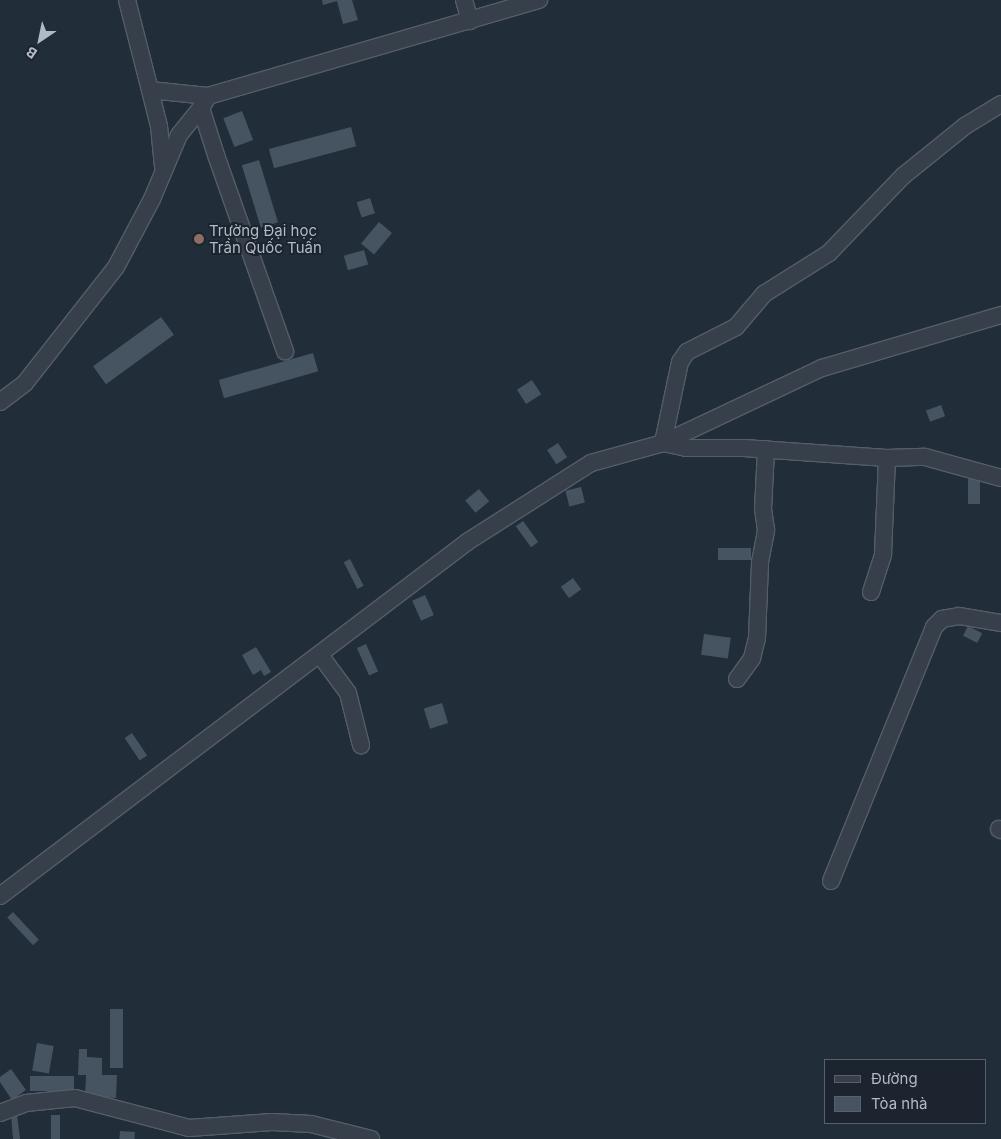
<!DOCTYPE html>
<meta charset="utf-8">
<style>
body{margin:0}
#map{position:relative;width:1001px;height:1139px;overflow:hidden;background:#222d3a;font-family:Inter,sans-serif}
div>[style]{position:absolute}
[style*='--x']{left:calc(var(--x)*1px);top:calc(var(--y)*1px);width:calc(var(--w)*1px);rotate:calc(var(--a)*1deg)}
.building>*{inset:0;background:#465361;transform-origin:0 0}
.roads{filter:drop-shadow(1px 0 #545d68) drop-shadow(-1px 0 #545d68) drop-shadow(0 1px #545d68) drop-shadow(0 -1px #545d68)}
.minor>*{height:16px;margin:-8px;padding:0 8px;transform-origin:8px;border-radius:8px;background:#363f4a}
.dots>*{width:14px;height:14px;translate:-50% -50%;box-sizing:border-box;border:2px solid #1b242f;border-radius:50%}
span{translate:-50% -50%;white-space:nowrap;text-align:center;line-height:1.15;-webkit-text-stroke:4px #1b242f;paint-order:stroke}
.poi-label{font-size:15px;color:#b1bac6}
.left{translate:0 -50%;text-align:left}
.legend{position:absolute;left:824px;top:1059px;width:162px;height:65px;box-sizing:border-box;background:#1b242f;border:1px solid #57606b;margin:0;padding:6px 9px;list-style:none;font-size:15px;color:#b1bac6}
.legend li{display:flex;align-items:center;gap:10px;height:25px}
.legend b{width:25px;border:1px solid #57606b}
.north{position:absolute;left:15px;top:15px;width:50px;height:50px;-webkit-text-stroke:4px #1b242f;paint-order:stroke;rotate:214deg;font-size:14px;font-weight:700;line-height:20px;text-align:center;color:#b1bac6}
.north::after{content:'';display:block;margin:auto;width:18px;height:22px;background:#b1bac6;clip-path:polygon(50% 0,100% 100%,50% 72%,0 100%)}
</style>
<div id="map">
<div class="building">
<div style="clip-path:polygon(322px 0,352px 0,358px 20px,343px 24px,337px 1px,323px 5px)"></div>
<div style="left:242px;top:111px;width:31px;height:20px;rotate:69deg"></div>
<div style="left:351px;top:127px;width:20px;height:85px;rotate:75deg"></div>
<div style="left:259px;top:160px;width:65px;height:18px;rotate:73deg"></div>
<div style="left:370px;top:198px;width:16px;height:14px;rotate:72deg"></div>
<div style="left:379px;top:222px;width:17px;height:28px;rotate:40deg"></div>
<div style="left:364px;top:250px;width:15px;height:21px;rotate:74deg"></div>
<div style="left:161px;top:317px;width:22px;height:84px;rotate:54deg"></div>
<div style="left:313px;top:353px;width:19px;height:98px;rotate:74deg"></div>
<div style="left:532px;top:380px;width:17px;height:18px;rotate:57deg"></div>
<div style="left:941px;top:405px;width:12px;height:16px;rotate:70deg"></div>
<div style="left:558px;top:443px;width:17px;height:13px;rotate:57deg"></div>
<div style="left:968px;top:479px;width:12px;height:25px"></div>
<div style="left:581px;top:487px;width:16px;height:16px;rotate:76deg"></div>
<div style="left:479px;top:489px;width:16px;height:18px;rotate:50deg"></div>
<div style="left:523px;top:521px;width:26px;height:9px;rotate:54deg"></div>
<div style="left:751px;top:548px;width:12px;height:33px;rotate:90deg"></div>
<div style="left:350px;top:559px;width:30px;height:7px;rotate:63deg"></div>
<div style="left:573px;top:578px;width:14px;height:15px;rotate:54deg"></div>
<div style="left:425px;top:595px;width:22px;height:14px;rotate:66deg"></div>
<div style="left:968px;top:626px;width:16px;height:11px;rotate:27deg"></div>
<div style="left:704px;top:634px;width:27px;height:21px;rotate:8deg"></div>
<div style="left:366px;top:644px;width:30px;height:10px;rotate:66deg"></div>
<div style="clip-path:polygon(256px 647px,271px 672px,264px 676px,261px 670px,253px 675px,242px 655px)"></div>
<div style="left:442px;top:703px;width:21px;height:19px;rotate:73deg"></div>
<div style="left:132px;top:733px;width:27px;height:9px;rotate:56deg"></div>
<div style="left:13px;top:912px;width:38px;height:8px;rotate:47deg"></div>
<div style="left:123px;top:1009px;width:59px;height:13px;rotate:90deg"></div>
<div style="left:37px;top:1043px;width:17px;height:28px;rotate:10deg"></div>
<div style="clip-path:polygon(79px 1049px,87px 1049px,87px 1057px,102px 1058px,102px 1075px,117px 1075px,116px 1098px,85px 1096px,86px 1075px,78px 1075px)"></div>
<div style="clip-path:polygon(11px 1069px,26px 1090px,12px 1100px,0 1082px,0 1077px)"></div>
<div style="left:30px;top:1076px;width:44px;height:15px"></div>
<div style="clip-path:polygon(11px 1114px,17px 1114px,20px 1139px,13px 1139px)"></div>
<div style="left:51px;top:1115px;width:9px;height:24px"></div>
<div style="left:120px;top:1131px;width:15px;height:8px;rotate:4deg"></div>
</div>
<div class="roads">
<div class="minor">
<div style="--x:127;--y:0;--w:93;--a:75.7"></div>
<div style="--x:150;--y:90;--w:58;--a:5.9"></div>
<div style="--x:208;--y:96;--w:345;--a:-16.2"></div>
<div style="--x:464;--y:0;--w:22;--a:74"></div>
<div style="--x:150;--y:90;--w:37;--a:76"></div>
<div style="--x:159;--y:126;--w:41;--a:84.4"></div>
<div style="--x:206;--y:100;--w:9;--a:122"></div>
<div style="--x:201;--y:108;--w:52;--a:72.3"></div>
<div style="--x:217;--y:158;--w:205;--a:70.6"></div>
<div style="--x:1001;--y:104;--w:42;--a:148.6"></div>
<div style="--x:965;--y:126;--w:80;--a:141.1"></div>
<div style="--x:903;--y:176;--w:107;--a:133.9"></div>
<div style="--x:829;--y:253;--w:77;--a:147.8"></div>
<div style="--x:764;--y:294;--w:43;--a:130.3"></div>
<div style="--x:736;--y:327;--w:55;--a:153"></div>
<div style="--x:687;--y:352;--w:12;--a:125"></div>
<div style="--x:680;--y:362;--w:83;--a:101.9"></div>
<div style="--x:663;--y:443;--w:24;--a:12"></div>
<div style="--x:686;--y:448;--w:58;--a:0"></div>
<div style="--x:744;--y:448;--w:143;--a:4"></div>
<div style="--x:887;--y:458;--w:38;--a:-2"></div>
<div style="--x:925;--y:457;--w:79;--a:15.4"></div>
<div style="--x:0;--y:402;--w:31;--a:-37"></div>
<div style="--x:25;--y:383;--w:147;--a:-51.9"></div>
<div style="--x:116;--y:267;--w:77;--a:-62.1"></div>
<div style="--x:152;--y:199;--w:69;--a:-67.1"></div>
<div style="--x:179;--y:135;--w:35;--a:-51"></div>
<div style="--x:871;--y:592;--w:40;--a:-72"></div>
<div style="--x:883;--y:554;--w:96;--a:-87.6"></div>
<div style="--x:320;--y:655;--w:47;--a:53.6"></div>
<div style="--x:348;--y:693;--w:54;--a:76"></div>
<div style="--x:737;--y:679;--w:26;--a:-54"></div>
<div style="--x:752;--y:658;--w:21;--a:-76"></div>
<div style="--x:757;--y:638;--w:76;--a:-87.7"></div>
<div style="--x:760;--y:562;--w:33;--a:-79"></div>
<div style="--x:766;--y:530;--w:21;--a:-98"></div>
<div style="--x:763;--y:509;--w:60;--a:-87.1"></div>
<div style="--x:999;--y:829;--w:2;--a:27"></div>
<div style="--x:831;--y:881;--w:274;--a:-67.9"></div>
<div style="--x:934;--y:627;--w:11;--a:-45"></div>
<div style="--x:942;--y:619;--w:17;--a:-10"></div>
<div style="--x:959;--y:616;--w:43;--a:9.5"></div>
<div style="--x:0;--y:896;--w:586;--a:-37.16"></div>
<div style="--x:467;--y:542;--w:147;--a:-32.5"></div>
<div style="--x:591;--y:463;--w:75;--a:-15.5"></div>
<div style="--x:663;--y:443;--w:176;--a:-25.3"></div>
<div style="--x:822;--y:368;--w:187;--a:-16.5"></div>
<div style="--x:0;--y:1113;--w:28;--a:-21"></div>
<div style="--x:26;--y:1103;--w:49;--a:-5.8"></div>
<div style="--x:75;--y:1098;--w:118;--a:14.7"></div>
<div style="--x:189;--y:1128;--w:83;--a:-4.1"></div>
<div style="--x:272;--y:1122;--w:39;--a:3"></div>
<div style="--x:311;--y:1124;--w:62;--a:14"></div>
</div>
</div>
<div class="dots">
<div style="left:199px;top:239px;background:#8d6e63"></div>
</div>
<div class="poi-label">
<span class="left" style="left:209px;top:239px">Trường Đại học<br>Trần Quốc Tuấn</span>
</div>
<ul class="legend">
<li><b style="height:6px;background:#363f4a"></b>Đường</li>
<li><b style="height:14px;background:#465361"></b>Tòa nhà</li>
</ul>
<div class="north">B</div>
</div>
